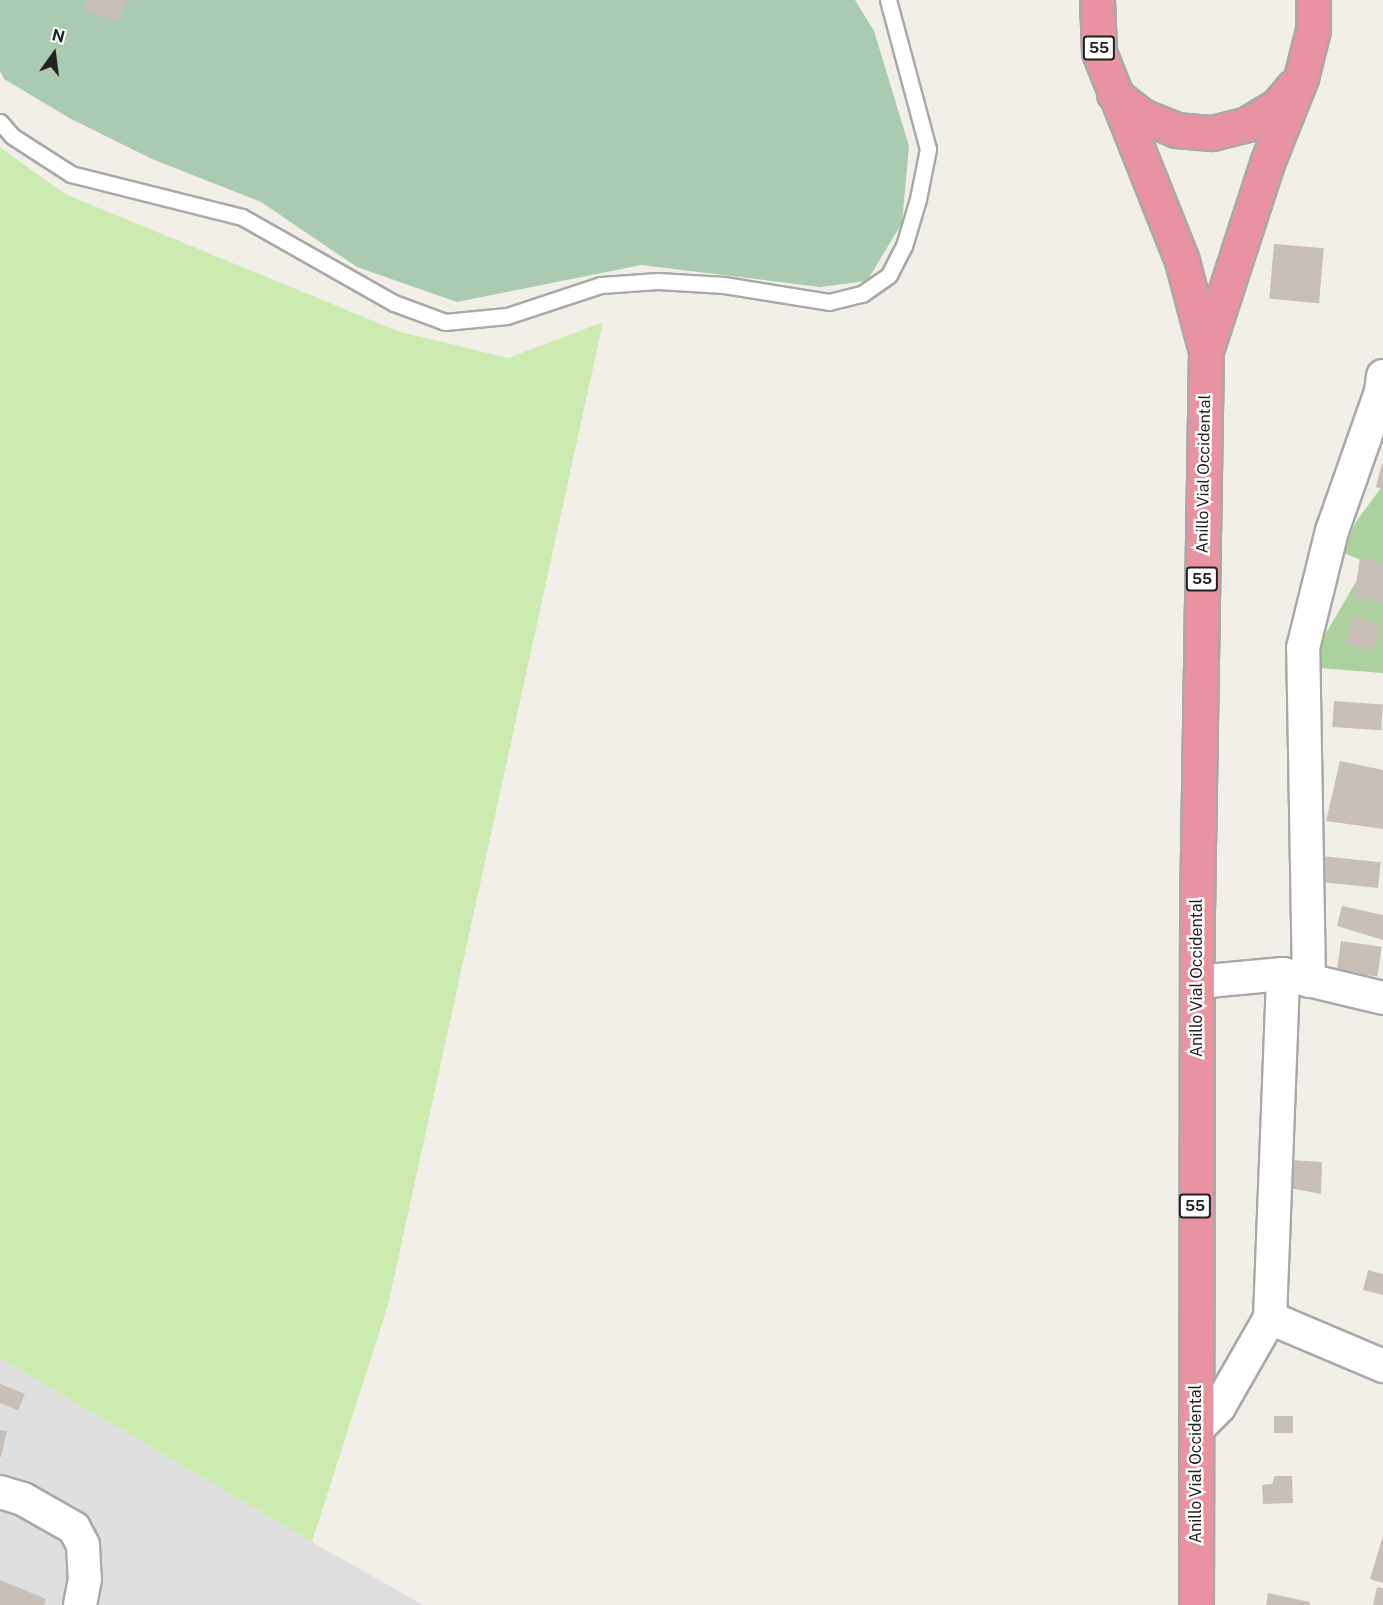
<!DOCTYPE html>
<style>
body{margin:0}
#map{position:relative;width:1383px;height:1605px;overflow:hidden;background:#f2efe9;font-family:"Public Sans",sans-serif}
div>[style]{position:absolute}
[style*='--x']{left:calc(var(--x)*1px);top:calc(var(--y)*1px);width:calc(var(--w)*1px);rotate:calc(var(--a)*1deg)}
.residential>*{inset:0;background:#e0dfdf}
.grass>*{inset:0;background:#cdebb0}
.forest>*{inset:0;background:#add19e}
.cemetery>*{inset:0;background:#aacbaf}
.building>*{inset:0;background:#c7bfb8;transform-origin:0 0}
.roads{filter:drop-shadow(2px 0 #a9a9a9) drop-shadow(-2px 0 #a9a9a9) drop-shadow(0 2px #a9a9a9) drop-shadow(0 -2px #a9a9a9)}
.lane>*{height:15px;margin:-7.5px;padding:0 7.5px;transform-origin:7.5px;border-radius:7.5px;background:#fff}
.street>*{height:32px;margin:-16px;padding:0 16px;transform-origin:16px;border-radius:16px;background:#fff}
.highway>*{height:33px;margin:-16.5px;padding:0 16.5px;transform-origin:16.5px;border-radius:16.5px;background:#e892a2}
span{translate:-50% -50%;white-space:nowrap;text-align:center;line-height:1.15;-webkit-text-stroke:5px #fff;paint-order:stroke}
.shield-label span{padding:2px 4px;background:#fff;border:2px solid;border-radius:4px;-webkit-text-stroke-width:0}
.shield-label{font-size:15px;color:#222;font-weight:700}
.street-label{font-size:16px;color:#222}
.north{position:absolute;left:24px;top:24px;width:60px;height:60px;-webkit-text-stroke:4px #fff;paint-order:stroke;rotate:14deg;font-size:16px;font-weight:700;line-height:24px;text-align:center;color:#222}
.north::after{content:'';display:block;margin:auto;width:21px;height:27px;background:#222;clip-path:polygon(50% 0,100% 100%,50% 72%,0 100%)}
</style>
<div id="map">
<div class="residential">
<div style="clip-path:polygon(0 1358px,312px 1542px,423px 1605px,0 1605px)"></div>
</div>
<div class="grass">
<div style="clip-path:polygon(0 147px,65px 194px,400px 332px,508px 358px,603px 322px,388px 1305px,312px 1542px,0 1358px)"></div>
</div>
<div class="forest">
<div style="clip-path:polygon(1383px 485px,1383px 565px,1376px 566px,1341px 552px,1356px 522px)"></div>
<div style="clip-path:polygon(1356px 582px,1383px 585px,1383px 673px,1306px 667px)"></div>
</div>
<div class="cemetery">
<div style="clip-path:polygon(0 0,855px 0,874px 31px,909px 146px,902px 223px,867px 281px,820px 287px,641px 265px,457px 302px,357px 267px,261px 202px,152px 159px,71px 119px,4px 79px,0 71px)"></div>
</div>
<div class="building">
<div style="clip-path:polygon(87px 0,126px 0,120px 21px,84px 11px)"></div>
<div style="left:1274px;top:244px;width:50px;height:55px;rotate:5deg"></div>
<div style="clip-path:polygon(1382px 463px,1383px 463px,1383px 489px,1376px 487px)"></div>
<div style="clip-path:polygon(1360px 558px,1383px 563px,1383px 602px,1354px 597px)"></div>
<div style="clip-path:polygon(1352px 616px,1379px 624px,1375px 650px,1345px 644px)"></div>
<div style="left:1334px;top:701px;width:49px;height:26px;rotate:4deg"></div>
<div style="clip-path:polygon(1340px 761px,1383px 770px,1383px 829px,1326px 821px)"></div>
<div style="left:1322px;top:856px;width:59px;height:26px;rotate:6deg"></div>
<div style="clip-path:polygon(1342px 906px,1383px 915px,1383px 940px,1337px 926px)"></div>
<div style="left:1341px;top:941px;width:41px;height:30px;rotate:8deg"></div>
<div style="clip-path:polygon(1291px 1160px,1322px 1162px,1321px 1194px,1290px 1188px)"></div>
<div style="clip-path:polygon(1368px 1270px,1383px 1274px,1383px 1295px,1363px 1290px)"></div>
<div style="clip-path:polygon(0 1384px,25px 1394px,18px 1410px,0 1403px)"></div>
<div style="left:1274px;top:1416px;width:19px;height:17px"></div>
<div style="clip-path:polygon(0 1430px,7px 1431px,1px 1457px,0 1457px)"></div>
<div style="clip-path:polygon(1275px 1476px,1292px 1476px,1293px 1503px,1263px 1504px,1262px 1485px,1272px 1484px)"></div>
<div style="clip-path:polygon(1383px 1536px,1383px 1583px,1370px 1579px)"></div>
<div style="clip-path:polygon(0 1580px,46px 1599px,44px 1605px,0 1605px)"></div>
<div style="clip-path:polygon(1377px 1587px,1383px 1588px,1383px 1605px,1373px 1605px)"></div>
<div style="clip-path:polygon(1268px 1593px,1310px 1602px,1310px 1605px,1266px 1605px)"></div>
</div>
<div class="roads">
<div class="lane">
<div style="--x:0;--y:122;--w:18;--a:49"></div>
<div style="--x:12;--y:136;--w:70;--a:32.8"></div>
<div style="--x:71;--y:174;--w:176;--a:14.1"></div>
<div style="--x:242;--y:217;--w:175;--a:29.5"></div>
<div style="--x:394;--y:303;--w:54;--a:20.4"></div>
<div style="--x:445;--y:322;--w:62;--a:-5.5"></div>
<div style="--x:507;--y:316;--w:99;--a:-18.3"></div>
<div style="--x:601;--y:285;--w:57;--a:-4"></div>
<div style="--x:658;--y:281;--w:66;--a:3.5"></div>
<div style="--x:724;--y:285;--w:106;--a:9.2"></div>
<div style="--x:829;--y:302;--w:34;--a:-14"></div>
<div style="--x:862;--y:294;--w:33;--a:-35"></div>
<div style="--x:889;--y:275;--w:33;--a:-63"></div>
<div style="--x:904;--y:246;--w:49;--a:-73.4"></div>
<div style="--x:918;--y:199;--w:51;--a:-78.7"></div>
<div style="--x:928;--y:149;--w:154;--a:-105"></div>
</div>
<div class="street">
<div style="--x:1309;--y:981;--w:333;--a:-91"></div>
<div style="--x:1303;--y:648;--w:121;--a:-76.1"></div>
<div style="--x:1332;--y:531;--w:147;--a:-70.6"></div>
<div style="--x:1381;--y:392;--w:16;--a:-83"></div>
<div style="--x:1197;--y:982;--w:86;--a:-5.3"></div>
<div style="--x:1283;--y:974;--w:103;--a:13.5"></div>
<div style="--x:1270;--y:1318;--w:123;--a:23"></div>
<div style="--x:1197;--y:1429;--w:31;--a:-45"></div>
<div style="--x:1219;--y:1407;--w:103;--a:-60.2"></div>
<div style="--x:1270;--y:1318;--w:344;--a:-87.8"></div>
<div style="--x:0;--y:1492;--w:24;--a:17"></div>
<div style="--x:23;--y:1499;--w:59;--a:29.6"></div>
<div style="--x:74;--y:1528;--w:19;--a:62"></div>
<div style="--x:83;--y:1545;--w:34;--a:87"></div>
<div style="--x:85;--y:1579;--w:26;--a:101"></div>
</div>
<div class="highway">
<div style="--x:1097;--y:0;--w:52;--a:87.8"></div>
<div style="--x:1099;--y:52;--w:225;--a:68.3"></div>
<div style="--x:1182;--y:261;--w:93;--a:75.1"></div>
<div style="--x:1206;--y:351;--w:559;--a:90.92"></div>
<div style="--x:1197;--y:910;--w:695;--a:90.08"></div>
<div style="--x:1114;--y:94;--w:36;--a:38"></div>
<div style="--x:1142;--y:116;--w:37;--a:22"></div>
<div style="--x:1176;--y:130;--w:36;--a:5"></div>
<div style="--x:1212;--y:133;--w:36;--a:-14"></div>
<div style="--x:1247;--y:124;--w:35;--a:-31"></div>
<div style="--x:1277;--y:106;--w:26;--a:-50"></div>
<div style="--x:1206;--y:351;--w:198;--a:-72"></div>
<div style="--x:1267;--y:163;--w:92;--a:-68.2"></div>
<div style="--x:1301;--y:78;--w:49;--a:-76"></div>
<div style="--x:1313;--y:30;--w:30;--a:-90"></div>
</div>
</div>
<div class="shield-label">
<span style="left:1099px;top:48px">55</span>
<span style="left:1202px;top:579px">55</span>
<span style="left:1195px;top:1206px">55</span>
</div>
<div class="street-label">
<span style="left:1204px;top:474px;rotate:-89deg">Anillo Vial Occidental</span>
<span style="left:1197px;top:978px;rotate:-90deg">Anillo Vial Occidental</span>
<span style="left:1196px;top:1464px;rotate:-90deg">Anillo Vial Occidental</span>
</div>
<div class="north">N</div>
</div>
